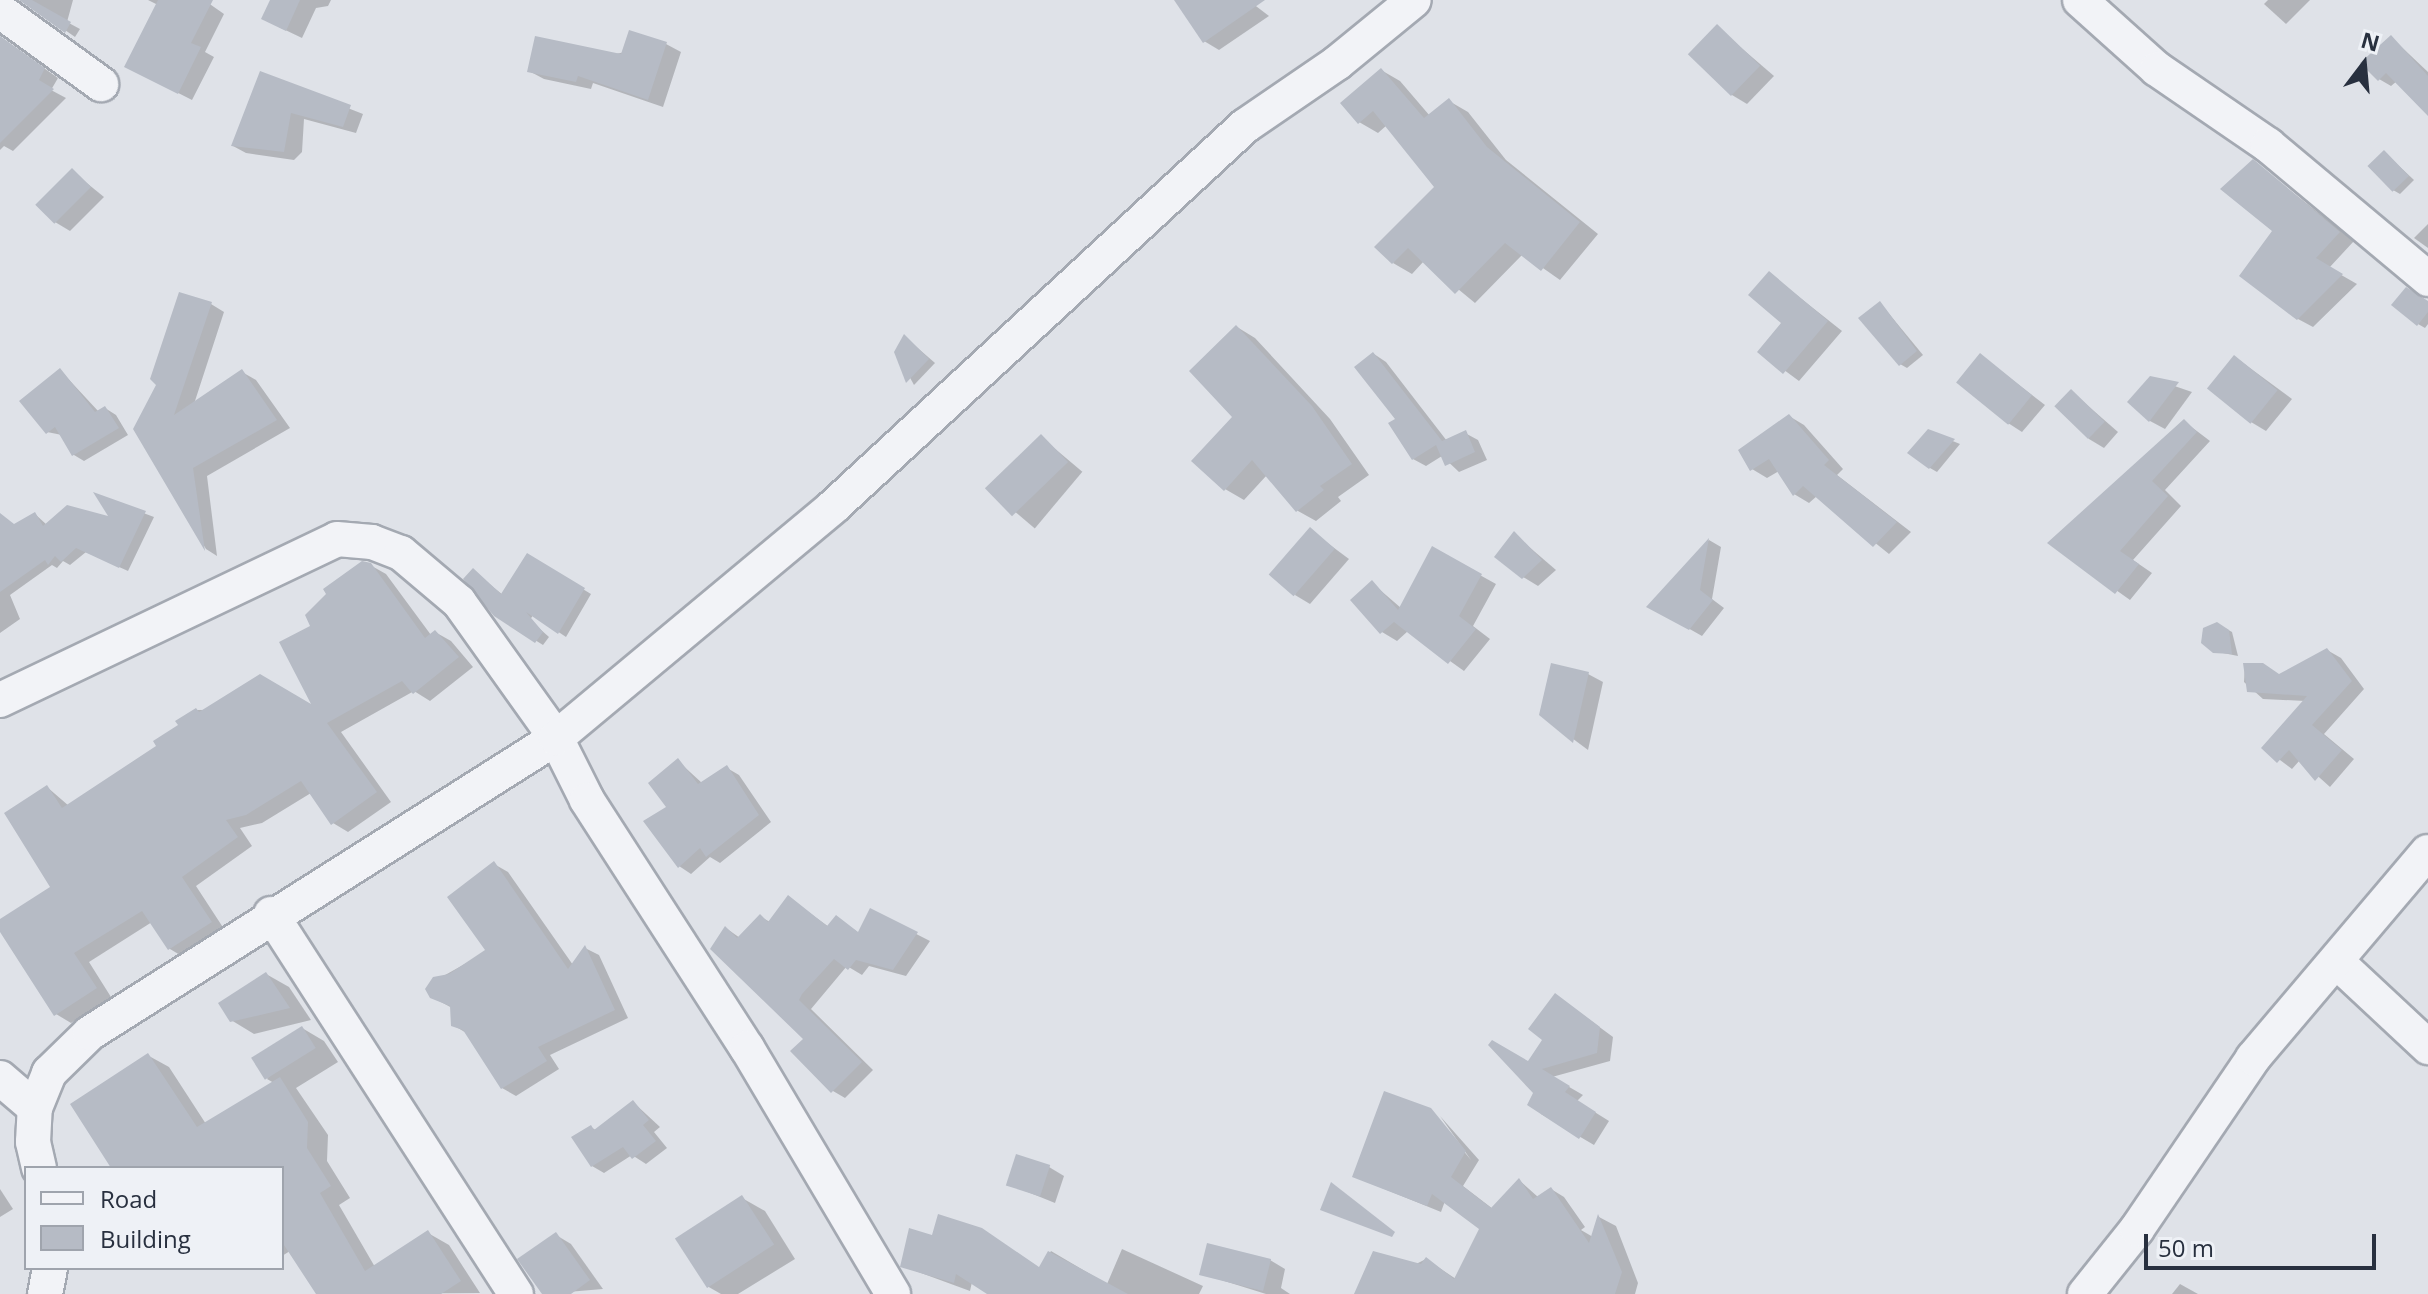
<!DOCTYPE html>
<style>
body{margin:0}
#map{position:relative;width:2428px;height:1294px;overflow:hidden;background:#dfe2e8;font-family:"Open Sans",sans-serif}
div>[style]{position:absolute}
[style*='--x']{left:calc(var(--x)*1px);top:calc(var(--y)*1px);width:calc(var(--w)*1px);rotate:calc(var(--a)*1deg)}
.shadow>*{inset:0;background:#0003;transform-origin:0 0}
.building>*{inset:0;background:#b6bbc5;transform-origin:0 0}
.roads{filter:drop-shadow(2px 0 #a4a9b2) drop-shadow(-2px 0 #a4a9b2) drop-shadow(0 2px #a4a9b2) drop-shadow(0 -2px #a4a9b2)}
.minor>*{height:34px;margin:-17px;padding:0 17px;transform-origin:17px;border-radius:17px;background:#f2f3f7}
span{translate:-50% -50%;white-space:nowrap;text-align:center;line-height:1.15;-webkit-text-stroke:6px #eef1f6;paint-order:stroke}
.legend{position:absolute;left:24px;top:1166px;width:260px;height:104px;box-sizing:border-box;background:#eef1f6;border:2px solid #9fa4ad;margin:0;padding:10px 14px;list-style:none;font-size:24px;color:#28303f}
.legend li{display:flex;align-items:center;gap:16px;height:40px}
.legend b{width:40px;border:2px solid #9fa4ad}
.north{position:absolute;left:2324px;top:24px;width:80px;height:80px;-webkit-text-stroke:6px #eef1f6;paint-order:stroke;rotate:16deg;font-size:22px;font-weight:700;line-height:32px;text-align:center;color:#28303f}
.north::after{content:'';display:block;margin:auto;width:28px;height:36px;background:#28303f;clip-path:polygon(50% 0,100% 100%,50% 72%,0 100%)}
.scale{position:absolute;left:2144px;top:1234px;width:232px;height:36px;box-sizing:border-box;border:4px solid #28303f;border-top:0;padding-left:10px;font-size:24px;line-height:28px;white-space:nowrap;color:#28303f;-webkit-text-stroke:6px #eef1f6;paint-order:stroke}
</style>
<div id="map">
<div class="shadow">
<div style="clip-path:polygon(22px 0,73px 0,67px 22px,80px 29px,75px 37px)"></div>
<div style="clip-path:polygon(148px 0,204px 0,224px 14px,205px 52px,214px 57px,192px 100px,141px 74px,158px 5px)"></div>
<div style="clip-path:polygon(272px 0,331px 0,328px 6px,316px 8px,302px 38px,279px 27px)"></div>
<div style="clip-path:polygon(1185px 0,1248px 0,1269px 16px,1219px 50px,1204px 41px)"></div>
<div style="clip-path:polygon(2268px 0,2310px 0,2286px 24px,2264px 4px)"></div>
<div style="clip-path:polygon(1717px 27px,1774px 76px,1747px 104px,1732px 95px)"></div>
<div style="clip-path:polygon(0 37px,58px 78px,51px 90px,66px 98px,13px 151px,4px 146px,0 150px)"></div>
<div style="clip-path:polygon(2391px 37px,2428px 72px,2428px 109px,2397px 81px,2391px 86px,2379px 79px)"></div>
<div style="clip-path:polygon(666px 44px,681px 52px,663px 107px,593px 83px,591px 89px,544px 79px,529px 71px)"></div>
<div style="clip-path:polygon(1381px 70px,1400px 81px,1430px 116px,1449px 101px,1468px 112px,1506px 160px,1598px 234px,1560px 280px,1523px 254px,1475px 303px,1424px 261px,1412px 274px,1393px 263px,1436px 187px,1387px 125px,1378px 133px,1359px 122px)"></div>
<div style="clip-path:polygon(261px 74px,363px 114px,356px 133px,304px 119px,302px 152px,294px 160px,246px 153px,233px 146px)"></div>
<div style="clip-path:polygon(2384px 152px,2414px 180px,2400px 194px,2393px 190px)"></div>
<div style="clip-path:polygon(2253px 161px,2354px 241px,2329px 268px,2357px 284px,2313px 327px,2298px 319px)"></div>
<div style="clip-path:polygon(72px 171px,104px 197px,70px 231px,55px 222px)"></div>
<div style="clip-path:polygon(2428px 224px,2428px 248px,2414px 238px)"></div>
<div style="clip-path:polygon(1769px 273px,1842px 331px,1799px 381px,1760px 352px,1784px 323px)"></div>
<div style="clip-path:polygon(2428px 303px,2428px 324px,2425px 328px,2418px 324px)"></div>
<div style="clip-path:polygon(211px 304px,224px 312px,194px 404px,242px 372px,256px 380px,290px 428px,207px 476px,217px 556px,206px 549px,135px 429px)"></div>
<div style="clip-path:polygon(1881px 304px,1923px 355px,1907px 368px,1900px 364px)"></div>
<div style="clip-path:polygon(1237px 327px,1255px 338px,1330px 419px,1369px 475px,1338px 497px,1341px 501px,1316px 521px,1298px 511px,1267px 475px,1244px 500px,1225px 489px,1235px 417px)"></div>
<div style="clip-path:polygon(905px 337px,935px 363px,914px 385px,896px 352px)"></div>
<div style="clip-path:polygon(1374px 354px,1386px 362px,1447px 441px,1465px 433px,1478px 440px,1487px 460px,1459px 472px,1442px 456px,1426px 466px,1413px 459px)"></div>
<div style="clip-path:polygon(1980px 355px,2045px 405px,2022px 432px,2008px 423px)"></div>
<div style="clip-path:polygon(2235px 357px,2292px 399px,2266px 431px,2251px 422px)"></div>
<div style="clip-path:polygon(60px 370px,99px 412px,105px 408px,116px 415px,128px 435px,84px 461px,74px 455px,62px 435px,47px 432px)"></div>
<div style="clip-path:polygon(2151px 378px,2192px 392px,2165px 429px,2150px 421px)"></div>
<div style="clip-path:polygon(2071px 391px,2118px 432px,2104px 448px,2089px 439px)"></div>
<div style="clip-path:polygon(1789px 416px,1804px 425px,1843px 469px,1837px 475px,1911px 532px,1889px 554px,1817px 496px,1809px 503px,1794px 494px,1779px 471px,1767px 478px,1752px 469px)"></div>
<div style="clip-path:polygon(2185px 422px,2210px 441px,2165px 490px,2181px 506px,2133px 560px,2152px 573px,2130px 600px,2050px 543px)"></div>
<div style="clip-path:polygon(1928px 431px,1960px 444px,1937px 472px,1930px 468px)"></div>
<div style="left:1041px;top:437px;width:54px;height:74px;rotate:40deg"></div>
<div style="clip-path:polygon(98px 496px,154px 517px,128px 571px,86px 552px,70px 565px,63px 561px,57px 568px,52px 565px,10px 595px,20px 619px,0 633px,0 536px,35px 514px,47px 525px,112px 519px)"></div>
<div style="clip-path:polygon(1310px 530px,1349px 559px,1310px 604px,1295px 595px)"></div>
<div style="clip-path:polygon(1514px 534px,1556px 570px,1538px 586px,1523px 577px)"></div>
<div style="clip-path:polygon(1709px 540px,1721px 547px,1712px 599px,1724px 608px,1702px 636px,1649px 606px)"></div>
<div style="clip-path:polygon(1433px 549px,1496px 584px,1473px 626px,1490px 639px,1464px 671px,1408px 631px,1397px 641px,1382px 632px,1372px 583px,1401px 608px)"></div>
<div style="clip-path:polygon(528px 556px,591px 594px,566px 637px,533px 615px,530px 620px,549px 637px,543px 645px,495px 615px,473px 571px,503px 595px)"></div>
<div style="clip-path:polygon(370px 565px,386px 574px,431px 635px,435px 632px,451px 641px,473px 667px,430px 701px,414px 691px,341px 732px,391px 802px,348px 832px,333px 823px,311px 793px,262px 823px,240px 828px,252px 846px,196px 886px,226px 932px,185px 958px,170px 949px,152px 922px,89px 962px,111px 997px,71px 1023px,56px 1014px,0 929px,0 922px,53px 887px,47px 787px,69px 806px,159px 747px,196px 710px,315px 709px,313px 627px)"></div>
<div style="clip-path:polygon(2225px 628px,2232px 632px,2238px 656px,2213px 651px)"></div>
<div style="clip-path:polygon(2327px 650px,2341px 658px,2364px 689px,2324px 734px,2354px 759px,2330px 787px,2300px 760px,2292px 769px,2264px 748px,2305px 701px,2263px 699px,2244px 682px,2245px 665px,2280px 676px)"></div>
<div style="clip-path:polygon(1588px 674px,1603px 682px,1588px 750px,1541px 715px)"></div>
<div style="clip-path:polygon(678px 761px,702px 783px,727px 768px,739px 775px,771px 822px,720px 863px,710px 857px,691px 874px,679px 866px,669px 807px)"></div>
<div style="clip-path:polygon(494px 864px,508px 872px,573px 965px,585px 948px,599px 955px,628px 1018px,550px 1055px,559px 1069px,516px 1096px,502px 1088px,468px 1034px,453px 1025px,452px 1008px,432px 997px,429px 984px,488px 951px)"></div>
<div style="clip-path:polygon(789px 898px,829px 927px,836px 917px,859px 933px,871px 911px,930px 941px,906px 976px,869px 966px,862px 975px,847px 966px,811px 1009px,873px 1070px,845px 1098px,833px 1091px,806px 1039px,726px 928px,740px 938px,761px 917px,770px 922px)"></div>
<div style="clip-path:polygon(266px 974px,289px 987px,311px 1020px,254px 1034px,231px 1020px)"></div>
<div style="clip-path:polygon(1556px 995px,1613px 1037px,1610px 1061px,1552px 1077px,1583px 1095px,1577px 1101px,1609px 1121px,1594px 1145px,1541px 1114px,1535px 1093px,1529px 1064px,1545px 1039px)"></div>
<div style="clip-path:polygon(302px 1028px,324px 1041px,338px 1062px,296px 1088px,328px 1135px,327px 1161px,350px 1198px,339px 1205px,375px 1267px,428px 1233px,449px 1245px,480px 1293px,318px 1294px,290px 1251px,282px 1256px,282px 1168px,113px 1168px,149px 1056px,169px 1067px,206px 1124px,274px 1083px,267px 1079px)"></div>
<div style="clip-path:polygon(633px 1102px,660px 1127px,654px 1132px,667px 1148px,646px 1164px,632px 1155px,604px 1173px,592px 1166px,591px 1127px,597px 1131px)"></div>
<div style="clip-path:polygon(1431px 1111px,1471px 1160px,1440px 1116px,1479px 1160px,1463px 1186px,1493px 1209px,1519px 1180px,1538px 1197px,1551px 1189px,1564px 1197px,1585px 1227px,1581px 1230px,1593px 1237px,1599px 1217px,1616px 1226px,1638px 1283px,1635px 1294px,1356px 1294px,1426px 1259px,1456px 1279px,1481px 1229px,1445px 1201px,1441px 1212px,1355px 1177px)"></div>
<div style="clip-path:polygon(1049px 1167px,1064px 1176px,1055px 1203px,1008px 1184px)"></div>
<div style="clip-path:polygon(0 1189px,13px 1209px,0 1217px)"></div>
<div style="clip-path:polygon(742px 1198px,765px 1211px,795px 1259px,738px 1294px,721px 1294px,707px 1286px)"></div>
<div style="clip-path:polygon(556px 1235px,571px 1244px,603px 1289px,544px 1294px)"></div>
<div style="clip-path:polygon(1122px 1249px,1203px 1286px,1199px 1294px,990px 1294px,972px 1282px,970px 1291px,902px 1266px,1040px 1269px,1051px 1251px,1107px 1284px)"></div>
<div style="clip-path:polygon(1270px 1260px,1285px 1269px,1281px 1288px,1290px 1294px,1266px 1294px,1202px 1274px)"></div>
<div style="clip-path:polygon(2180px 1284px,2198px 1294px,2172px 1294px)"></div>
</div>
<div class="building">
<div style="clip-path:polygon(19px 0,32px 0,71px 22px,65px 33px)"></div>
<div style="clip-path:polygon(158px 0,213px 0,191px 43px,201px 47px,178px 94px,124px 67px)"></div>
<div style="clip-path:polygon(270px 0,300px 0,286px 31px,261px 19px)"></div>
<div style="clip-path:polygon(1174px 0,1265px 0,1203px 43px)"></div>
<div style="left:1717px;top:24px;width:60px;height:42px;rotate:44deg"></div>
<div style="clip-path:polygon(629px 30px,667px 42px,648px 100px,578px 76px,576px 82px,527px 72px,535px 36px,621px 54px)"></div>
<div style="clip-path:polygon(2391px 35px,2428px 76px,2428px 116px,2386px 73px,2378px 81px,2360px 63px)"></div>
<div style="clip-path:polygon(0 36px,45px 68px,39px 80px,54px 89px,0 143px)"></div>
<div style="clip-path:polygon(1381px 68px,1424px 118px,1449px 98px,1487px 147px,1580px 222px,1541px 271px,1505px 243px,1455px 294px,1408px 248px,1392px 264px,1374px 247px,1434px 187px,1373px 111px,1358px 124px,1340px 103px)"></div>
<div style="clip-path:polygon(260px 71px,351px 105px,343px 127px,291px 113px,284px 152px,231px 146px)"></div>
<div style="left:2384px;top:150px;width:36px;height:23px;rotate:46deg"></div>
<div style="clip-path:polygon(2253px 159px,2340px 232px,2316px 258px,2343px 274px,2297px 320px,2239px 276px,2272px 231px,2220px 189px)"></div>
<div style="left:72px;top:168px;width:27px;height:52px;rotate:45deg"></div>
<div style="clip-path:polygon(1769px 271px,1828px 321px,1783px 374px,1757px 352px,1781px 323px,1748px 295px)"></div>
<div style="clip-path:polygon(2406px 287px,2428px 301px,2428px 312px,2417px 326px,2391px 305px)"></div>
<div style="clip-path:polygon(179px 292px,212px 302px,174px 415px,242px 369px,277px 420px,193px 468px,205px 551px,133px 429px,156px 385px,150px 379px)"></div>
<div style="clip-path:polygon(1880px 301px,1917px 351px,1899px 366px,1858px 318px)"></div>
<div style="clip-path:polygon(1236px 325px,1312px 406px,1352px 464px,1320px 486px,1324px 490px,1296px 512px,1252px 460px,1224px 491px,1191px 461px,1232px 417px,1189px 371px)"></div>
<div style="clip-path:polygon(904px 334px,929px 359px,906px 383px,894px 352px)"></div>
<div style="clip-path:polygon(1373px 352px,1442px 441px,1466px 430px,1475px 452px,1445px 466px,1436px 445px,1412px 460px,1388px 423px,1395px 419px,1354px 367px)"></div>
<div style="left:1980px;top:353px;width:67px;height:38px;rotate:39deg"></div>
<div style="left:2234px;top:355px;width:56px;height:43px;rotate:39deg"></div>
<div style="clip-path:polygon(60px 368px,95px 412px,105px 406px,119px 428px,72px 456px,55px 427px,46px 434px,19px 401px)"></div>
<div style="clip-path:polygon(2150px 376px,2179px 382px,2149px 422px,2127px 402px)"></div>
<div style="left:2071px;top:389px;width:47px;height:24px;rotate:44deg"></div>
<div style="clip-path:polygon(1789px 414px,1829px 460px,1824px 465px,1897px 522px,1873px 547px,1803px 486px,1793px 496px,1769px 459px,1750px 471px,1738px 450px)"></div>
<div style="clip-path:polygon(2184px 419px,2197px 432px,2152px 481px,2168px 496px,2120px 551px,2139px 564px,2115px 594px,2047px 543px)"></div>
<div style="clip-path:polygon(1928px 429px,1955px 439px,1929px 469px,1907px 453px)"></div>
<div style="left:1041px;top:434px;width:39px;height:78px;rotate:46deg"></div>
<div style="clip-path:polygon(93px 492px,146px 511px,119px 568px,76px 548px,61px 562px,55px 556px,48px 565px,45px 560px,0 592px,0 513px,14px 524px,35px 512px,43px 526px,67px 505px,108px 516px)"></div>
<div style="left:1310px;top:527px;width:33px;height:63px;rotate:41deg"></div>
<div style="clip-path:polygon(1514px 531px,1542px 560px,1522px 579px,1494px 557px)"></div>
<div style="clip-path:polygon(1709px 538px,1700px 590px,1713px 600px,1689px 630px,1646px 607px)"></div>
<div style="clip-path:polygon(1432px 546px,1482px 574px,1459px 616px,1476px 629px,1448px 664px,1394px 622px,1380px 634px,1350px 600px,1372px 580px,1398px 610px)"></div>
<div style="clip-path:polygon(527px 553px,585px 588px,558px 634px,526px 612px,543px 632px,535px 643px,494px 616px,463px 579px,473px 568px,501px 594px)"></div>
<div style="clip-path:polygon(362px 561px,371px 563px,425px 638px,435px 630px,459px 657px,413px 694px,402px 681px,327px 723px,377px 792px,331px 825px,301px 781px,246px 815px,226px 820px,238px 837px,182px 877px,212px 922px,168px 950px,142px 911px,74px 953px,97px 988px,54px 1016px,0 932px,0 919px,50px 887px,4px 813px,47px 785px,62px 808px,156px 746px,153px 741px,178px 725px,175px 721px,196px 708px,199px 712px,260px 674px,311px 704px,279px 642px,310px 626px,305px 615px,326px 594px,323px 589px)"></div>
<div style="clip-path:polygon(2217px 622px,2229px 630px,2232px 654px,2213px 653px,2201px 643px,2203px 628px)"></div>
<div style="clip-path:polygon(2327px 648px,2352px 681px,2312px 725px,2342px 750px,2315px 781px,2289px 750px,2277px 763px,2261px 748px,2307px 696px,2247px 692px,2243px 663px,2263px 663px,2279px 674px)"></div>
<div style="clip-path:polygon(1551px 663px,1589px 672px,1573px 743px,1539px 715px)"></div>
<div style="clip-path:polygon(678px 758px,698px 784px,727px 765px,759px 815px,706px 857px,700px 848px,678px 868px,643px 821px,666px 807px,648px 783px)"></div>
<div style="clip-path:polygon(494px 861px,568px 969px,585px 945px,615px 1010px,538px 1047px,547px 1061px,501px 1089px,463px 1030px,451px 1026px,450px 1006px,430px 998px,425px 989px,433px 977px,449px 974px,485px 950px,447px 897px)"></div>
<div style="clip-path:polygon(788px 895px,827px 926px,836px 915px,858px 932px,870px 908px,918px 932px,893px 970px,856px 960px,848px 970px,834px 959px,802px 994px,799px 1000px,862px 1062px,831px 1093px,790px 1051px,803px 1039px,710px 949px,725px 926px,737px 938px,760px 914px,768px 922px)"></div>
<div style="clip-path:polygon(266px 972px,290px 1008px,230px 1022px,218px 1003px)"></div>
<div style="clip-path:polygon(1555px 993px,1600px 1027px,1597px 1053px,1542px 1069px,1570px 1086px,1565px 1092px,1596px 1112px,1579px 1139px,1527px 1105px,1533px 1093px,1488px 1045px,1492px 1040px,1528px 1061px,1542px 1040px,1528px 1029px)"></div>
<div style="left:302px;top:1026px;width:26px;height:60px;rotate:58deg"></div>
<div style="clip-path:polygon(148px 1053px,197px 1127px,280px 1077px,308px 1122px,307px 1148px,331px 1186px,320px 1193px,365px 1271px,428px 1230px,461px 1281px,441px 1294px,316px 1294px,282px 1242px,282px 1168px,111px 1168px,70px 1104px)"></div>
<div style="clip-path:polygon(1384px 1091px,1431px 1108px,1466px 1151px,1451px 1177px,1491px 1208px,1519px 1178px,1533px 1199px,1551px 1187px,1589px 1243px,1598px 1214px,1622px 1272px,1615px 1294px,1354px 1294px,1373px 1251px,1421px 1264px,1426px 1257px,1454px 1279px,1479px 1229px,1432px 1194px,1427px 1206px,1352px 1177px)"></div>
<div style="clip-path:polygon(633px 1100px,649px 1120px,643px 1125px,656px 1141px,632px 1159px,623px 1147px,591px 1167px,571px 1137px,591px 1125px,594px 1130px)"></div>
<div style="left:1016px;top:1154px;width:36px;height:33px;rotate:18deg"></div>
<div style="clip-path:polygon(1331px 1182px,1395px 1232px,1392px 1237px,1320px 1210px)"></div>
<div style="left:742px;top:1195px;width:59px;height:80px;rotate:57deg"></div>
<div style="clip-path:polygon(938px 1214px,982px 1228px,1039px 1267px,1048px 1251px,1128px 1294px,987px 1294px,956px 1274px,954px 1283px,900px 1267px,909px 1228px,932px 1235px)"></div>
<div style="clip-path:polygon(556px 1232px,590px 1280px,571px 1294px,542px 1294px,517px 1259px)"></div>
<div style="left:1207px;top:1243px;width:66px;height:33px;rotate:14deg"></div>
</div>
<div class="roads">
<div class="minor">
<div style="--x:2080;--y:0;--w:103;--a:41.9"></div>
<div style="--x:2157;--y:69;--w:135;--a:34.4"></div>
<div style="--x:2268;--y:145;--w:209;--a:39.9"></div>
<div style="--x:0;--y:11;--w:125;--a:35.9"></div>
<div style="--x:0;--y:700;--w:373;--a:-25.5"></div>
<div style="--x:337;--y:539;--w:35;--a:5"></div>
<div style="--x:372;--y:542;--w:31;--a:21"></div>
<div style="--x:401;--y:553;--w:76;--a:40.2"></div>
<div style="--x:459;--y:602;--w:167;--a:54.5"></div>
<div style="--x:556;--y:738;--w:69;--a:63.4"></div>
<div style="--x:587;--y:800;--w:295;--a:57.2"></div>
<div style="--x:747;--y:1048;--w:286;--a:59.3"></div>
<div style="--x:271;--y:914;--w:452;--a:57.2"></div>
<div style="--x:2337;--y:962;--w:125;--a:43"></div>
<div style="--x:0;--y:1078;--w:46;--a:40.6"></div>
<div style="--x:39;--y:1168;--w:27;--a:-103"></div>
<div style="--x:33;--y:1142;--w:34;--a:-87"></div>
<div style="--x:35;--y:1108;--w:38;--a:-68"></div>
<div style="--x:49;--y:1073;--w:57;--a:-44.3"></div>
<div style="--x:90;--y:1033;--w:552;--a:-32.34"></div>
<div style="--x:556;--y:738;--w:361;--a:-39.8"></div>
<div style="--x:833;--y:507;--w:561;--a:-42.76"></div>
<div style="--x:1245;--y:126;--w:112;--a:-34.4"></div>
<div style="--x:1337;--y:63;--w:99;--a:-39.3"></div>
<div style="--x:45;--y:1294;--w:26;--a:-79"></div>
<div style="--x:2085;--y:1294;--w:83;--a:-51.3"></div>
<div style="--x:2137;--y:1229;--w:207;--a:-55.8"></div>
<div style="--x:2253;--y:1058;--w:270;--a:-49.7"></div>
</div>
</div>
<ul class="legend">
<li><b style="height:10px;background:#f2f3f7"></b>Road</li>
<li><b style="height:22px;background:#b6bbc5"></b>Building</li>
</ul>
<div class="north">N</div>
<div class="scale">50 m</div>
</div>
